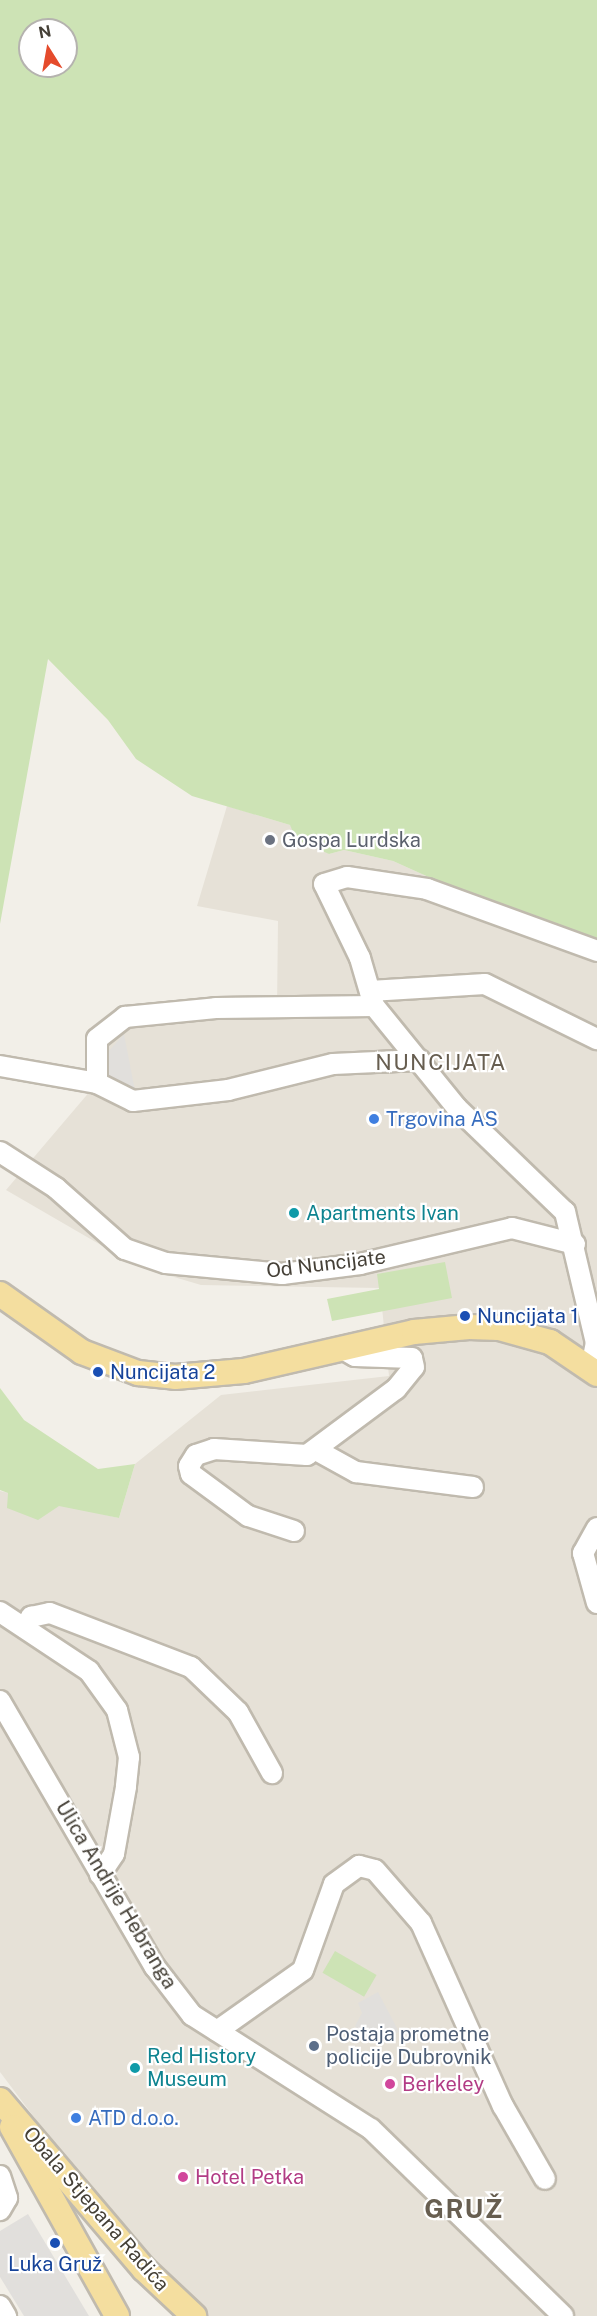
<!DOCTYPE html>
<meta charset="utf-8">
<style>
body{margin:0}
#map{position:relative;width:597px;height:2316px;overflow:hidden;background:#f2efe8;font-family:"Public Sans",sans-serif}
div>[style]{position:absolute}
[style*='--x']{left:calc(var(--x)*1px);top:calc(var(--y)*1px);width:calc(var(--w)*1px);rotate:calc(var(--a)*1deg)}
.residential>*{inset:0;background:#e6e1d7}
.green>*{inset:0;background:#cde3b5;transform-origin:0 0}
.parking>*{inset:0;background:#e1dfdc}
.roads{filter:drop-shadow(2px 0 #c0baae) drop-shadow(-2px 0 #c0baae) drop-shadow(0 2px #c0baae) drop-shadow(0 -2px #c0baae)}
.minor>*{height:20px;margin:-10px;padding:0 10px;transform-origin:10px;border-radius:10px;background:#fff}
.major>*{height:24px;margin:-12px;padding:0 12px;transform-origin:12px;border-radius:12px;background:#f4de9f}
.dots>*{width:16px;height:16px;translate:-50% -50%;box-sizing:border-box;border:3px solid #fff;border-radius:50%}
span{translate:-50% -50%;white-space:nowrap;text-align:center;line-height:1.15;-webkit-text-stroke:4.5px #fff;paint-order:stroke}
.worship-label{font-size:20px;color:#5b616d}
.left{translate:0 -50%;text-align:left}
.shop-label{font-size:20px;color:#366cbe}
.culture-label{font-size:20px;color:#0d838f}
.street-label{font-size:20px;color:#454037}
.transit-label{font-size:20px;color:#164399}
.service-label{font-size:20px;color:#4e5e75}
.hotel-label{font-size:20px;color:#b23c85}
.quarter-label{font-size:22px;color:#675e50;letter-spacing:1.5px}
.district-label{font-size:26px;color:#675e50;font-weight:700;letter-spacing:1.5px}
.north{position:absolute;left:18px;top:18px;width:60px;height:60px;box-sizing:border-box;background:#fff;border:2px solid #b5b3af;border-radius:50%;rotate:349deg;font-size:16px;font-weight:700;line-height:24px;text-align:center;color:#454037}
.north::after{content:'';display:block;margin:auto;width:21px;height:27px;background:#e54b2c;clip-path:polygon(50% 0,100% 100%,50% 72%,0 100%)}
</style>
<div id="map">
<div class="residential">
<div style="clip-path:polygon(227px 806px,290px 825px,329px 854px,344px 850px,393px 861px,504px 911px,597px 945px,597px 2316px,184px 2316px,0 2072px,0 1491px,119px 1518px,135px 1464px,221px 1395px,389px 1376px,380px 1288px,201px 1285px,137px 1266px,6px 1190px,97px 1083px,111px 1024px,277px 1007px,278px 921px,197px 906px)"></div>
</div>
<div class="green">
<div style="clip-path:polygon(evenodd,0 0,597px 0,597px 945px,504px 911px,393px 861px,344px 850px,329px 854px,296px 839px,290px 825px,192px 796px,136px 759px,108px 720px,48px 659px,0 924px,0 0,30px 30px,66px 30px,66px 66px,30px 66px,30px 30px)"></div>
<div style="clip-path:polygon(445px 1262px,452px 1298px,332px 1321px,327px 1299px,379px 1289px,377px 1274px)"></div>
<div style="clip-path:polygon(0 1388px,24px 1420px,98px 1469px,135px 1464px,119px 1518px,59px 1506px,38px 1520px,7px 1508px,8px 1493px,0 1490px)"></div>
<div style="left:335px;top:1951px;width:48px;height:25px;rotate:30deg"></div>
</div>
<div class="parking">
<div style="clip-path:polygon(124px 1034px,136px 1096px,112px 1083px,100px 1061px)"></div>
<div style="clip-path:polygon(378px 1992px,399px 2032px,382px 2040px,360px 2035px,355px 2026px,362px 2013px,358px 2003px)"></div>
<div style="clip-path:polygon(28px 2214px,89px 2316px,24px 2316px,0 2277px,0 2231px)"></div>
</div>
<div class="roads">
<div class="minor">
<div style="--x:370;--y:991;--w:115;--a:-3.5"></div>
<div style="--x:485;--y:984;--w:125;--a:26.2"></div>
<div style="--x:0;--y:1066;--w:98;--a:9.9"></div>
<div style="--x:97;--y:1083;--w:40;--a:26.6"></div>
<div style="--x:133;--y:1101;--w:96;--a:-6.6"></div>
<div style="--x:228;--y:1090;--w:108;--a:-13.9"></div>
<div style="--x:333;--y:1064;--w:87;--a:-2.6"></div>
<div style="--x:97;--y:1083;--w:44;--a:-90"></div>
<div style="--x:97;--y:1039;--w:36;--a:-38"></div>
<div style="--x:125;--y:1017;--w:91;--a:-5.6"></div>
<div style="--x:216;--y:1008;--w:158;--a:-0.7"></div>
<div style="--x:0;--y:1152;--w:67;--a:32.7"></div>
<div style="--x:56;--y:1188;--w:92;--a:41.5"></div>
<div style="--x:125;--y:1249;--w:43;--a:18.9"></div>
<div style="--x:166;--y:1263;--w:117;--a:5.4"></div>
<div style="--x:282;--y:1274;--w:79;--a:-7.3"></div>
<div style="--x:360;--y:1264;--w:156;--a:-13.3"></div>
<div style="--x:512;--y:1228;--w:65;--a:14.3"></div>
<div style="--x:591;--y:1368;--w:25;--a:-79"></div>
<div style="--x:596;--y:1343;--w:135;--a:-103.3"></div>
<div style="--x:565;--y:1212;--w:150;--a:-136.1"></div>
<div style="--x:457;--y:1108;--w:132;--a:-129.1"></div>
<div style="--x:374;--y:1006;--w:50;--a:-106.3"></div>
<div style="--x:360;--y:958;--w:82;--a:-115.9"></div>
<div style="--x:324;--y:884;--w:24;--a:-17"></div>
<div style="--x:347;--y:877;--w:81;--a:8.5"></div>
<div style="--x:427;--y:889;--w:181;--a:20"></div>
<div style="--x:316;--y:1450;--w:46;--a:28.8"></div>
<div style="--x:356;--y:1472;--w:118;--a:7.3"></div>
<div style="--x:597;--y:1528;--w:29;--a:119"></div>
<div style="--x:583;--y:1553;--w:52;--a:74.4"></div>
<div style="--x:294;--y:1531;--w:48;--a:-161.9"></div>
<div style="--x:248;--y:1516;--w:71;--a:-143.6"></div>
<div style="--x:191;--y:1474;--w:8;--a:-104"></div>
<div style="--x:189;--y:1466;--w:13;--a:-58"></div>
<div style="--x:196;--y:1455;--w:19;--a:-18"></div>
<div style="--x:214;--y:1449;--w:93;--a:3.7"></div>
<div style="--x:307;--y:1455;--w:111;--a:-36.6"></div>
<div style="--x:396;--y:1389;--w:28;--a:-51"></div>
<div style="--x:414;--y:1367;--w:9;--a:-103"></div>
<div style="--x:412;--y:1358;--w:57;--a:-178"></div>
<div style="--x:355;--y:1356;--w:16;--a:-150"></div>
<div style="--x:0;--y:1612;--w:107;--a:33.5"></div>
<div style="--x:89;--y:1671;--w:48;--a:54.3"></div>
<div style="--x:117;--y:1710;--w:49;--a:75.7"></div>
<div style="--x:129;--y:1757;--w:30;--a:96"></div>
<div style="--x:126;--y:1787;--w:68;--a:100.2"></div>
<div style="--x:114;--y:1854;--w:25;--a:124"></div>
<div style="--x:25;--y:1628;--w:13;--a:-61"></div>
<div style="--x:31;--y:1617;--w:19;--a:-12"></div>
<div style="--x:50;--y:1613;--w:151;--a:21"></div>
<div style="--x:191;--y:1667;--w:65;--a:43.8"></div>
<div style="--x:238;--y:1712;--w:70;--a:60.9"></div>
<div style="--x:0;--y:1701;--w:308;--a:59.8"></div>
<div style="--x:155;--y:1967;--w:61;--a:52.4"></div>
<div style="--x:192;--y:2015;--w:212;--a:32.5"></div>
<div style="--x:371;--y:2129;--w:268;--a:44.2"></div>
<div style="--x:217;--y:2031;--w:105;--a:-35.3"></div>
<div style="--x:303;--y:1970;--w:91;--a:-70.2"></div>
<div style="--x:334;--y:1884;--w:31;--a:-36"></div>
<div style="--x:359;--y:1866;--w:16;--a:14"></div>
<div style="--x:375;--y:1870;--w:70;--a:49"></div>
<div style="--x:421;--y:1923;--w:201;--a:65.9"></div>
<div style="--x:503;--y:2106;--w:84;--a:60.1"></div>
<div style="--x:0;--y:2176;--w:23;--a:72"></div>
<div style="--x:7;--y:2198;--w:14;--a:120"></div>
<div style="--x:0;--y:2306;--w:12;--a:59"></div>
</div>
<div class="major">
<div style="--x:0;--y:1294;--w:100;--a:35.3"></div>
<div style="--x:82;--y:1352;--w:60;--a:20.6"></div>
<div style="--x:138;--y:1373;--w:37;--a:6"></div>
<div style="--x:175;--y:1377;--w:69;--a:-5"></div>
<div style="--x:244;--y:1371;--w:174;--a:-12.9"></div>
<div style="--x:414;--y:1332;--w:55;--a:-5.2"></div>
<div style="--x:469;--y:1327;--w:30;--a:2"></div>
<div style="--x:499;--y:1328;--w:53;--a:15.4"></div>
<div style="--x:550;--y:1342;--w:57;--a:34.2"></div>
<div style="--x:0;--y:2100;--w:222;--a:49.6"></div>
<div style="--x:144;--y:2269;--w:69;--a:43.2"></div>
<div style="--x:12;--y:2127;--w:216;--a:60.9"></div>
</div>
</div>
<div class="dots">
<div style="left:270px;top:840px;background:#6b7280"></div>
<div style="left:374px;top:1119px;background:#3f7fe0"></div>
<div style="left:294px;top:1213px;background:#0f9aa8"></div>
<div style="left:465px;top:1316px;background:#1a4fb4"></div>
<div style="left:98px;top:1372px;background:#1a4fb4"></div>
<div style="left:314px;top:2046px;background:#5c6f8a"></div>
<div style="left:135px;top:2068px;background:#0f9aa8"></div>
<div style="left:390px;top:2084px;background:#d1479c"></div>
<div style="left:76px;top:2118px;background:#3f7fe0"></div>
<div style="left:183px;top:2177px;background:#d1479c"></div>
<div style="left:55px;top:2243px;background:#1a4fb4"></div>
</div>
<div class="worship-label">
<span class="left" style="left:282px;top:840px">Gospa Lurdska</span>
</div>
<div class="shop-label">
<span class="left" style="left:386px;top:1119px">Trgovina AS</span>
<span class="left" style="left:88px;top:2118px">ATD d.o.o.</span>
</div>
<div class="culture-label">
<span class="left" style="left:306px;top:1213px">Apartments Ivan</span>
<span class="left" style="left:147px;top:2068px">Red History<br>Museum</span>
</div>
<div class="street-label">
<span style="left:326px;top:1264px;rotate:-7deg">Od Nuncijate</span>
<span style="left:116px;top:1895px;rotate:59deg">Ulica Andrije Hebranga</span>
<span style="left:96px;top:2209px;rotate:49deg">Obala Stjepana Radića</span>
</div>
<div class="transit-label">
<span class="left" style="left:477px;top:1316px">Nuncijata 1</span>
<span class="left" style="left:110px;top:1372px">Nuncijata 2</span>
<span style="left:55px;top:2264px">Luka Gruž</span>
</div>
<div class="service-label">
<span class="left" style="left:326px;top:2046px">Postaja prometne<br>policije Dubrovnik</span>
</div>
<div class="hotel-label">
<span class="left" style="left:402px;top:2084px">Berkeley</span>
<span class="left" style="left:195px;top:2177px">Hotel Petka</span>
</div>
<div class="quarter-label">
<span style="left:441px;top:1063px">NUNCIJATA</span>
</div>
<div class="district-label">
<span style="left:464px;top:2209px">GRUŽ</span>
</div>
<div class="north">N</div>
</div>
